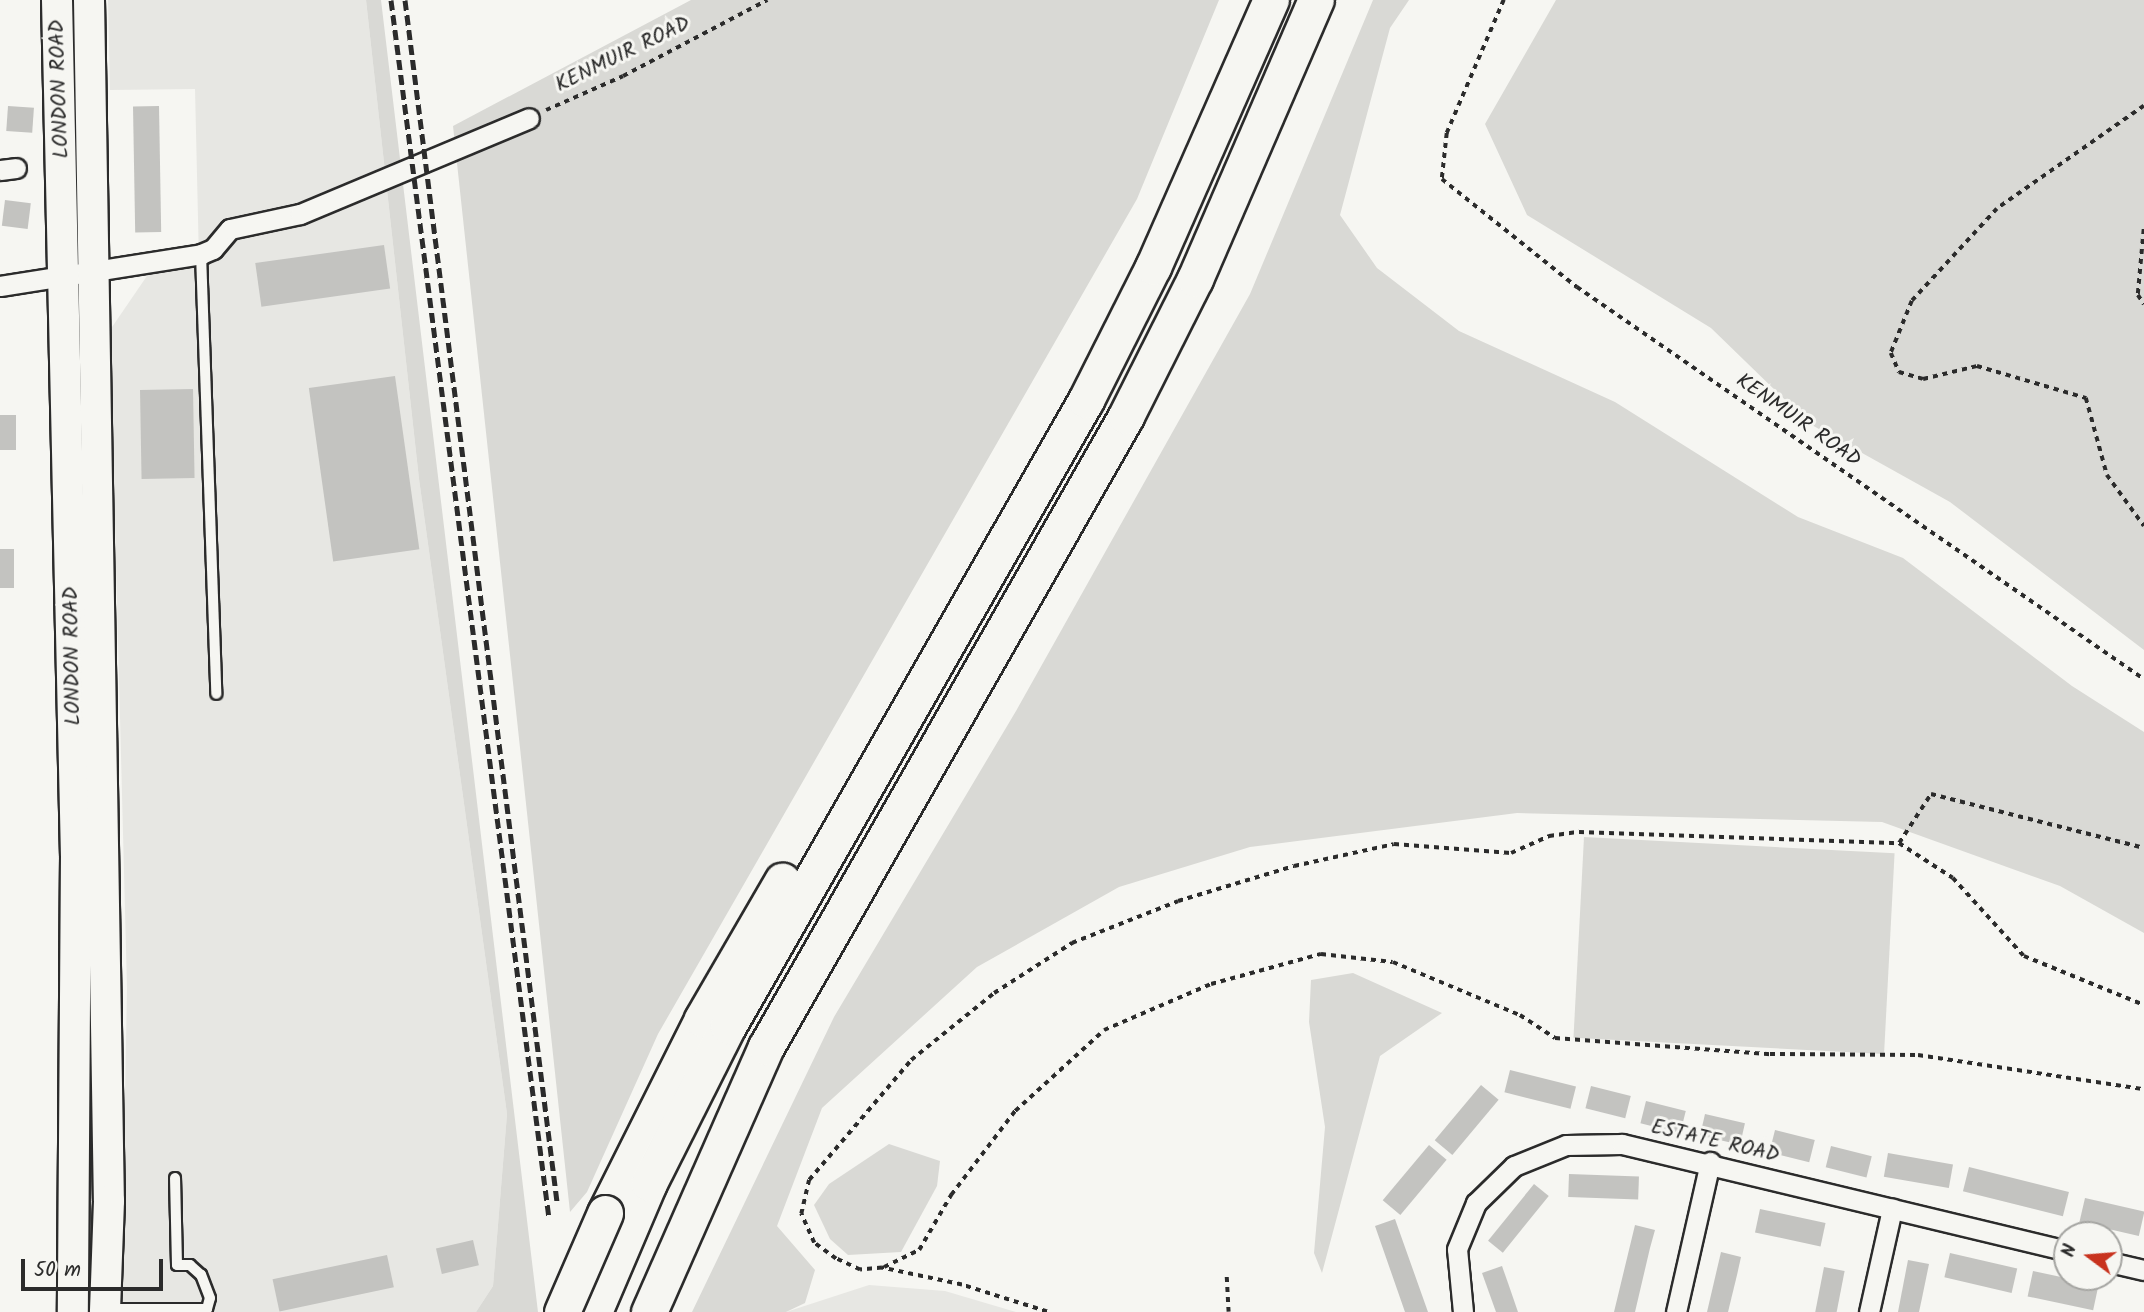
<!DOCTYPE html>
<style>
body{margin:0}
#map{position:relative;width:2144px;height:1312px;overflow:hidden;background:#f6f6f2;font-family:Kalam,sans-serif}
div>[style]{position:absolute}
[style*='--x']{left:calc(var(--x)*1px);top:calc(var(--y)*1px);width:calc(var(--w)*1px);rotate:calc(var(--a)*1deg)}
.built>*{inset:0;background:#e7e7e3}
.green>*{inset:0;background:#d9d9d5;transform-origin:0 0}
.building>*{inset:0;background:#c3c3c0;transform-origin:0 0}
.path>*{height:3.5px;margin-top:-1.75px;transform-origin:0;background:repeating-linear-gradient(90deg,#2b2b2b 0 5px,transparent 0 10px)}
.roads{filter:drop-shadow(2px 0 #2b2b2b) drop-shadow(-2px 0 #2b2b2b) drop-shadow(0 2px #2b2b2b) drop-shadow(0 -2px #2b2b2b)}
.service>*{height:10px;margin:-5px;padding:0 5px;transform-origin:5px;border-radius:5px;background:#f6f6f2}
.minor>*{height:19px;margin:-9.5px;padding:0 9.5px;transform-origin:9.5px;border-radius:9.5px;background:#f6f6f2}
.primary>*{height:30px;margin:-15px;padding:0 15px;transform-origin:15px;border-radius:15px;background:#f6f6f2}
.motorway>*{height:35px;margin:-17.5px;padding:0 17.5px;transform-origin:17.5px;border-radius:17.5px;background:#f6f6f2}
.rail>*{height:5px;margin-top:-2.5px;transform-origin:0;background:repeating-linear-gradient(90deg,#2b2b2b 0 10px,transparent 0 15px)}
.bridges{filter:drop-shadow(2px 0 #2b2b2b) drop-shadow(-2px 0 #2b2b2b) drop-shadow(0 2px #2b2b2b) drop-shadow(0 -2px #2b2b2b)}
.motorway-bridge>*{height:35px;margin:-17.5px;padding:0 17.5px;transform-origin:17.5px;border-radius:17.5px;background:#f6f6f2}
span{translate:-50% -50%;white-space:nowrap;text-align:center;line-height:1.15;-webkit-text-stroke:6px #f6f6f2;paint-order:stroke}
.street-label{font-size:21px;color:#2b2b2b}
.north{position:absolute;left:2053px;top:1221px;width:70px;height:70px;box-sizing:border-box;background:#f6f6f2;border:2px solid #a5a5a2;border-radius:50%;rotate:286deg;font-size:19px;font-weight:700;line-height:28px;text-align:center;color:#2b2b2b}
.north::after{content:'';display:block;margin:auto;width:24px;height:32px;background:#c8321e;clip-path:polygon(50% 0,100% 100%,50% 72%,0 100%)}
.scale{position:absolute;left:21px;top:1259px;width:142px;height:32px;box-sizing:border-box;border:4px solid #2b2b2b;border-top:0;padding-left:9px;font-size:21px;line-height:24px;white-space:nowrap;color:#2b2b2b;-webkit-text-stroke:5px #f6f6f2;paint-order:stroke}
</style>
<div id="map">
<div class="built">
<div style="clip-path:polygon(108px 0,366px 0,419px 479px,507px 1114px,493px 1286px,476px 1312px,121px 1312px,127px 988px,110px 330px,149px 273px,199px 261px,195px 89px,110px 90px)"></div>
<div style="clip-path:polygon(869px 1285px,945px 1291px,1016px 1312px,786px 1312px)"></div>
</div>
<div class="green">
<div style="clip-path:polygon(366px 0,381px 0,538px 1312px,476px 1312px,493px 1286px,507px 1114px,419px 479px)"></div>
<div style="clip-path:polygon(691px 0,1219px 0,1137px 199px,658px 1034px,587px 1192px,570px 1212px,453px 126px)"></div>
<div style="clip-path:polygon(1373px 0,1409px 0,1390px 28px,1340px 215px,1377px 268px,1459px 331px,1615px 402px,1798px 517px,1903px 558px,2072px 686px,2144px 732px,2144px 933px,2060px 886px,1882px 822px,1517px 813px,1250px 847px,1119px 887px,977px 967px,822px 1108px,777px 1226px,815px 1270px,805px 1303px,786px 1312px,692px 1312px,834px 1017px,1016px 711px,1250px 294px)"></div>
<div style="clip-path:polygon(1556px 0,2144px 0,2144px 650px,1950px 502px,1810px 424px,1711px 328px,1527px 215px,1485px 124px)"></div>
<div style="left:1584px;top:837px;width:311px;height:201px;rotate:3deg"></div>
<div style="clip-path:polygon(1353px 973px,1442px 1013px,1380px 1056px,1322px 1273px,1314px 1253px,1325px 1127px,1309px 1022px,1311px 980px)"></div>
<div style="clip-path:polygon(889px 1144px,940px 1161px,937px 1186px,901px 1252px,848px 1255px,830px 1239px,814px 1205px,829px 1184px)"></div>
</div>
<div class="building">
<div style="left:8px;top:106px;width:26px;height:25px;rotate:4deg"></div>
<div style="left:159px;top:106px;width:126px;height:26px;rotate:89deg"></div>
<div style="left:5px;top:200px;width:26px;height:26px;rotate:7deg"></div>
<div style="left:384px;top:245px;width:44px;height:130px;rotate:82deg"></div>
<div style="left:395px;top:376px;width:175px;height:87px;rotate:82deg"></div>
<div style="left:193px;top:389px;width:89px;height:53px;rotate:89deg"></div>
<div style="left:0;top:415px;width:16px;height:35px"></div>
<div style="left:0;top:549px;width:14px;height:39px"></div>
<div style="left:1510px;top:1070px;width:68px;height:23px;rotate:14deg"></div>
<div style="left:1481px;top:1085px;width:23px;height:72px;rotate:40deg"></div>
<div style="left:1591px;top:1086px;width:41px;height:23px;rotate:14deg"></div>
<div style="left:1646px;top:1101px;width:41px;height:23px;rotate:14deg"></div>
<div style="left:1705px;top:1114px;width:41px;height:22px;rotate:13deg"></div>
<div style="left:1775px;top:1130px;width:41px;height:23px;rotate:14deg"></div>
<div style="left:1429px;top:1145px;width:23px;height:72px;rotate:40deg"></div>
<div style="left:1831px;top:1146px;width:42px;height:22px;rotate:14deg"></div>
<div style="left:1888px;top:1153px;width:66px;height:24px;rotate:10deg"></div>
<div style="left:1969px;top:1167px;width:103px;height:25px;rotate:14deg"></div>
<div style="left:1569px;top:1174px;width:70px;height:23px;rotate:2deg"></div>
<div style="left:1534px;top:1184px;width:19px;height:73px;rotate:39deg"></div>
<div style="left:2085px;top:1198px;width:61px;height:25px;rotate:13deg"></div>
<div style="left:1760px;top:1209px;width:67px;height:24px;rotate:12deg"></div>
<div style="clip-path:polygon(1395px 1219px,1401px 1236px,1428px 1312px,1405px 1312px,1375px 1226px)"></div>
<div style="clip-path:polygon(1635px 1225px,1655px 1230px,1650px 1248px,1635px 1312px,1614px 1312px)"></div>
<div style="left:473px;top:1240px;width:26px;height:38px;rotate:77deg"></div>
<div style="clip-path:polygon(1721px 1252px,1741px 1257px,1737px 1275px,1728px 1312px,1707px 1312px)"></div>
<div style="left:1950px;top:1253px;width:69px;height:25px;rotate:13deg"></div>
<div style="left:387px;top:1255px;width:33px;height:117px;rotate:78deg"></div>
<div style="clip-path:polygon(1908px 1260px,1929px 1264px,1922px 1298px,1919px 1312px,1898px 1312px)"></div>
<div style="clip-path:polygon(1502px 1266px,1508px 1283px,1518px 1312px,1496px 1312px,1482px 1273px)"></div>
<div style="left:1824px;top:1267px;width:21px;height:46px;rotate:11deg"></div>
<div style="left:2033px;top:1271px;width:67px;height:26px;rotate:12deg"></div>
</div>
<div class="path">
<div style="--x:1504;--y:0;--w:145;--a:113.2"></div>
<div style="--x:1447;--y:133;--w:46;--a:96.2"></div>
<div style="--x:1442;--y:179;--w:173;--a:38.7"></div>
<div style="--x:1577;--y:287;--w:689;--a:34.66"></div>
<div style="--x:2144;--y:106;--w:179;--a:145"></div>
<div style="--x:1997;--y:209;--w:125;--a:132.7"></div>
<div style="--x:1912;--y:301;--w:56;--a:112"></div>
<div style="--x:1891;--y:353;--w:21;--a:67"></div>
<div style="--x:1899;--y:372;--w:25;--a:16"></div>
<div style="--x:1923;--y:379;--w:56;--a:-13.5"></div>
<div style="--x:1977;--y:366;--w:114;--a:16.4"></div>
<div style="--x:2086;--y:398;--w:80;--a:74.7"></div>
<div style="--x:2107;--y:475;--w:63;--a:54"></div>
<div style="--x:546;--y:110;--w:84;--a:-23.8"></div>
<div style="--x:623;--y:76;--w:163;--a:-27.8"></div>
<div style="--x:2144;--y:229;--w:66;--a:95.2"></div>
<div style="--x:2138;--y:295;--w:11;--a:56"></div>
<div style="--x:1899;--y:843;--w:59;--a:-56.9"></div>
<div style="--x:1931;--y:794;--w:220;--a:14.2"></div>
<div style="--x:884;--y:1267;--w:39;--a:-26"></div>
<div style="--x:919;--y:1250;--w:64;--a:-59.8"></div>
<div style="--x:951;--y:1195;--w:106;--a:-52.7"></div>
<div style="--x:1015;--y:1111;--w:120;--a:-42.3"></div>
<div style="--x:1104;--y:1030;--w:116;--a:-23.3"></div>
<div style="--x:1211;--y:984;--w:114;--a:-15.3"></div>
<div style="--x:1321;--y:954;--w:72;--a:6.3"></div>
<div style="--x:1393;--y:962;--w:138;--a:22.7"></div>
<div style="--x:1520;--y:1015;--w:42;--a:33.3"></div>
<div style="--x:1555;--y:1038;--w:216;--a:4.3"></div>
<div style="--x:1770;--y:1054;--w:148;--a:0.4"></div>
<div style="--x:1918;--y:1055;--w:229;--a:8.6"></div>
<div style="--x:1227;--y:1277;--w:35;--a:87"></div>
<div style="--x:1047;--y:1312;--w:89;--a:-162.4"></div>
<div style="--x:962;--y:1285;--w:82;--a:-168"></div>
<div style="--x:882;--y:1268;--w:22;--a:175"></div>
<div style="--x:860;--y:1270;--w:26;--a:-155"></div>
<div style="--x:836;--y:1259;--w:27;--a:-144"></div>
<div style="--x:814;--y:1243;--w:32;--a:-114"></div>
<div style="--x:801;--y:1214;--w:35;--a:-77"></div>
<div style="--x:809;--y:1180;--w:157;--a:-49.6"></div>
<div style="--x:911;--y:1060;--w:107;--a:-38.9"></div>
<div style="--x:994;--y:993;--w:93;--a:-32.7"></div>
<div style="--x:1072;--y:943;--w:114;--a:-21.6"></div>
<div style="--x:1178;--y:901;--w:121;--a:-16.8"></div>
<div style="--x:1294;--y:866;--w:102;--a:-12.4"></div>
<div style="--x:1394;--y:844;--w:117;--a:4.4"></div>
<div style="--x:1511;--y:853;--w:42;--a:-24.1"></div>
<div style="--x:1549;--y:836;--w:30;--a:-8"></div>
<div style="--x:1579;--y:832;--w:320;--a:2"></div>
<div style="--x:1899;--y:843;--w:64;--a:32.9"></div>
<div style="--x:1953;--y:878;--w:105;--a:47.7"></div>
<div style="--x:2024;--y:956;--w:130;--a:22.2"></div>
</div>
<div class="roads">
<div class="service">
<div style="--x:201;--y:254;--w:440;--a:88"></div>
<div style="--x:110;--y:1309;--w:97;--a:0"></div>
<div style="--x:207;--y:1309;--w:11;--a:-75"></div>
<div style="--x:210;--y:1298;--w:25;--a:-111"></div>
<div style="--x:201;--y:1275;--w:15;--a:-138"></div>
<div style="--x:190;--y:1265;--w:13;--a:180"></div>
<div style="--x:177;--y:1265;--w:87;--a:-91.3"></div>
</div>
<div class="minor">
<div style="--x:0;--y:170;--w:16;--a:-7"></div>
<div style="--x:0;--y:286;--w:204;--a:-9"></div>
<div style="--x:201;--y:254;--w:13;--a:-23"></div>
<div style="--x:213;--y:249;--w:26;--a:-50"></div>
<div style="--x:230;--y:229;--w:72;--a:-12.1"></div>
<div style="--x:300;--y:214;--w:248;--a:-22.7"></div>
<div style="--x:2109;--y:1262;--w:36;--a:13"></div>
<div style="--x:1463;--y:1312;--w:63;--a:-95.4"></div>
<div style="--x:1457;--y:1249;--w:50;--a:-67.6"></div>
<div style="--x:1476;--y:1203;--w:53;--a:-44.2"></div>
<div style="--x:1514;--y:1166;--w:56;--a:-22"></div>
<div style="--x:1566;--y:1145;--w:56;--a:-1"></div>
<div style="--x:1622;--y:1144;--w:458;--a:13.5"></div>
<div style="--x:1676;--y:1312;--w:154;--a:-77.2"></div>
<div style="--x:1869;--y:1312;--w:106;--a:-77.4"></div>
</div>
<div class="primary">
<div style="--x:57;--y:0;--w:856;--a:88.73"></div>
<div style="--x:76;--y:856;--w:456;--a:90.4"></div>
<div style="--x:89;--y:0;--w:1201;--a:89.05"></div>
<div style="--x:109;--y:1201;--w:111;--a:92.1"></div>
</div>
<div class="motorway">
<div style="--x:605;--y:1213;--w:217;--a:-63.4"></div>
<div style="--x:702;--y:1019;--w:160;--a:-59.9"></div>
<div style="--x:594;--y:1312;--w:140;--a:-66.9"></div>
<div style="--x:649;--y:1183;--w:176;--a:-63.3"></div>
<div style="--x:728;--y:1026;--w:721;--a:-60.24"></div>
<div style="--x:1086;--y:400;--w:149;--a:-63.3"></div>
<div style="--x:1153;--y:267;--w:292;--a:-66.2"></div>
<div style="--x:649;--y:1312;--w:290;--a:-66.2"></div>
<div style="--x:766;--y:1047;--w:726;--a:-60.29"></div>
<div style="--x:1126;--y:416;--w:153;--a:-63.3"></div>
<div style="--x:1195;--y:279;--w:304;--a:-66.6"></div>
</div>
</div>
<div class="rail">
<div style="--x:391;--y:0;--w:1228;--a:82.61"></div>
<div style="--x:405;--y:0;--w:1211;--a:82.79"></div>
</div>
<div class="bridges">
<div class="motorway-bridge">
<div style="--x:562;--y:1312;--w:108;--a:-66.5"></div>
</div>
</div>
<div class="street-label">
<span style="left:623px;top:55px;rotate:-26deg">KENMUIR ROAD</span>
<span style="left:60px;top:89px;rotate:-92deg">LONDON ROAD</span>
<span style="left:1798px;top:421px;rotate:35deg">KENMUIR ROAD</span>
<span style="left:73px;top:656px;rotate:-91deg">LONDON ROAD</span>
<span style="left:1715px;top:1142px;rotate:13deg">ESTATE ROAD</span>
</div>
<div class="north">N</div>
<div class="scale">50 m</div>
</div>
